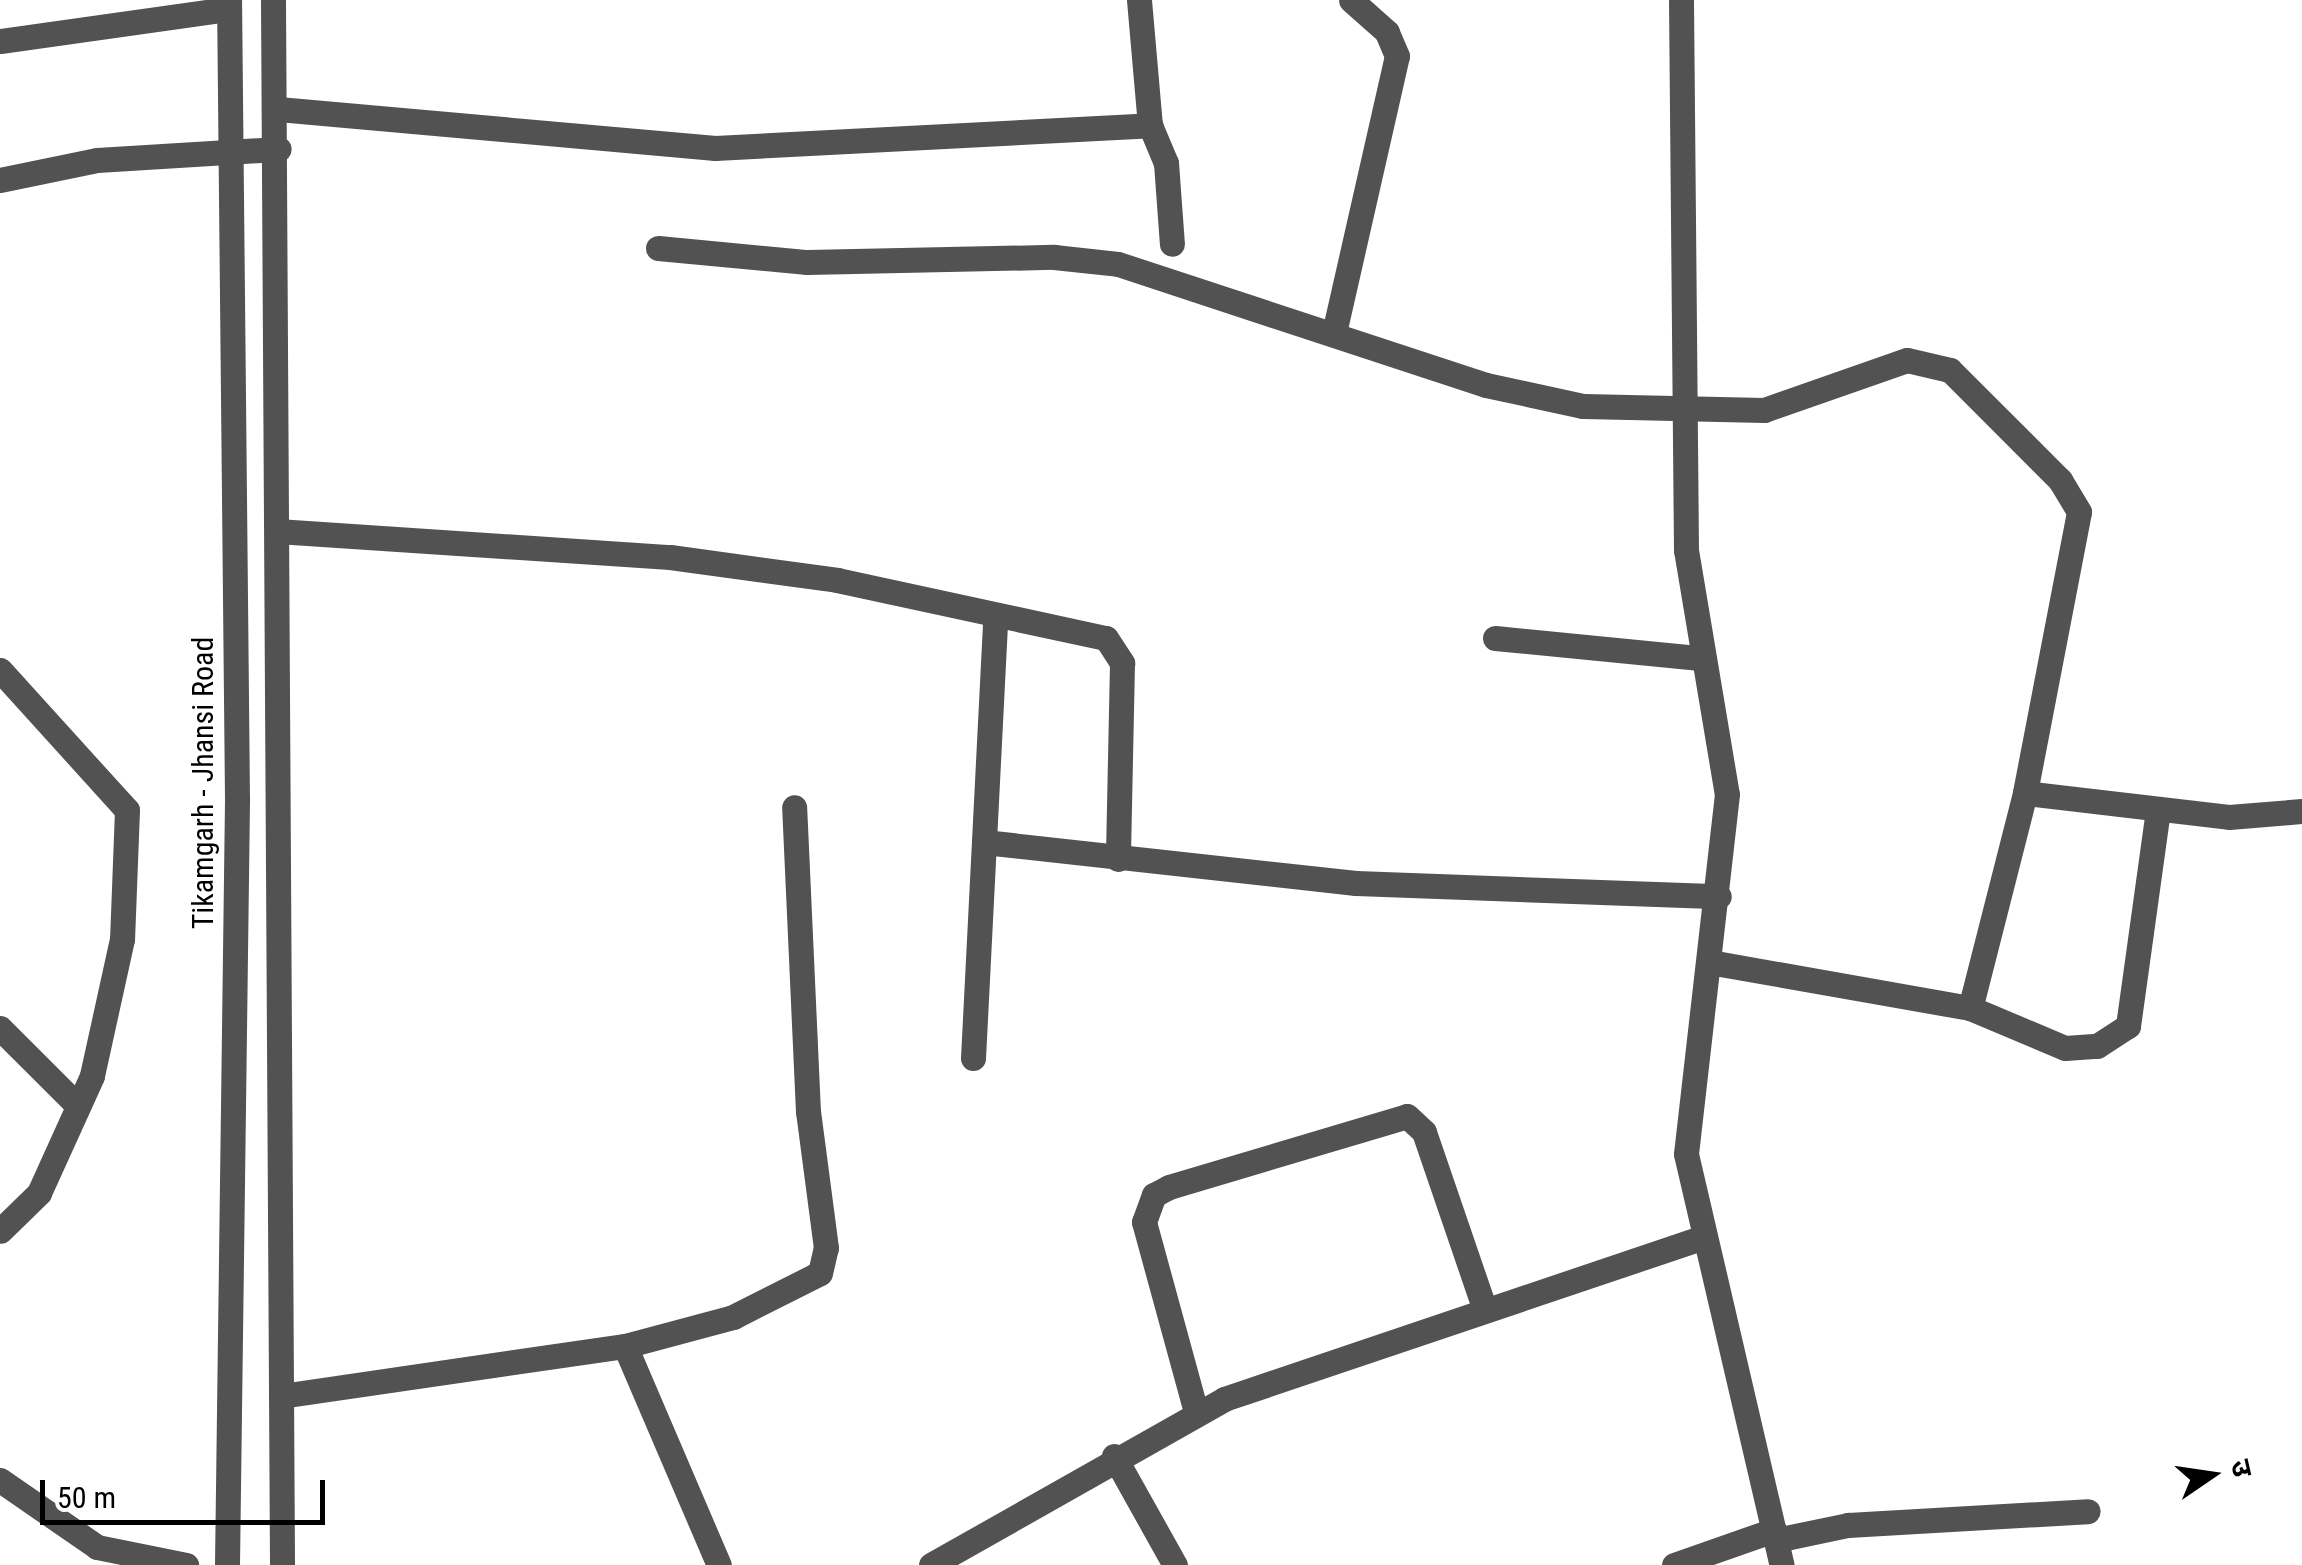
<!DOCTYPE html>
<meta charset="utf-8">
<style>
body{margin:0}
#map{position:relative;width:2302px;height:1565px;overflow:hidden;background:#fff;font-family:"Roboto Condensed","Noto Sans Devanagari",sans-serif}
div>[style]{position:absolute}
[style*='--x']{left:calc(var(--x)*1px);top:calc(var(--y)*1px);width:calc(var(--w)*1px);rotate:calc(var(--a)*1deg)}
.minor>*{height:25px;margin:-12.5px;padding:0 12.5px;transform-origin:12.5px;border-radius:12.5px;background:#525252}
span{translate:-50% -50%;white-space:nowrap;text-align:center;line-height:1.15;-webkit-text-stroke:8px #fff;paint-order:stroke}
.street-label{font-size:30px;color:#000}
.north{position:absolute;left:2162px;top:1425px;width:100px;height:100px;-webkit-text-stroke:8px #fff;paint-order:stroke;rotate:77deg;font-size:28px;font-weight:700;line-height:40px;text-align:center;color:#000}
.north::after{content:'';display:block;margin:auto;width:35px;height:45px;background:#000;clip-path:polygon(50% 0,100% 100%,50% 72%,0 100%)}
.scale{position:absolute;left:40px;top:1480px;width:285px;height:45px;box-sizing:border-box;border:5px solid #000;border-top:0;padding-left:12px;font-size:30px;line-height:35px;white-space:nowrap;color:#000;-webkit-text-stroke:8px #fff;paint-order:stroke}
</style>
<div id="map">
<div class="minor">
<div style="--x:273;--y:0;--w:1565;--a:89.67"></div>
<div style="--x:1139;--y:0;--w:125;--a:85"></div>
<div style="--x:1681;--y:0;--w:550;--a:89.48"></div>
<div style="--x:1686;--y:550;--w:247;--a:80.5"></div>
<div style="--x:1727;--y:794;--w:362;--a:96.5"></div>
<div style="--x:1686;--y:1154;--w:422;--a:76.9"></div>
<div style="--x:0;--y:41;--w:231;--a:-8"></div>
<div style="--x:278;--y:109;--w:439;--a:5.1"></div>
<div style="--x:715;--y:148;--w:436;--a:-3"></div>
<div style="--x:1150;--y:125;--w:41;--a:67.2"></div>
<div style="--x:1166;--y:163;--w:81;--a:85.8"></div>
<div style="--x:0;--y:180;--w:99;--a:-11.7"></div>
<div style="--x:97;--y:160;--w:182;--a:-3.5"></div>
<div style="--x:658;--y:248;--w:150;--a:5.4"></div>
<div style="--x:807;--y:262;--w:247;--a:-1.2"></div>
<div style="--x:1054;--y:257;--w:64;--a:6.2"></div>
<div style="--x:1118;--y:264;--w:387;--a:18.2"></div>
<div style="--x:1486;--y:385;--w:99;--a:12.2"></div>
<div style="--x:1583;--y:406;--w:181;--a:1.3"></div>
<div style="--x:1764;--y:410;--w:151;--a:-19.3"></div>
<div style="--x:1907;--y:360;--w:44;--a:13.1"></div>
<div style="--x:1950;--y:370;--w:156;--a:45"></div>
<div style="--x:2060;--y:480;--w:37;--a:59"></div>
<div style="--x:2079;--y:512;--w:286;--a:100.9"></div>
<div style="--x:2025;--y:793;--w:222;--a:104.3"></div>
<div style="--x:1970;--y:1008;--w:264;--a:-170"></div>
<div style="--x:1334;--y:333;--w:284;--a:-77.2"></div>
<div style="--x:1397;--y:56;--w:26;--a:-113"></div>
<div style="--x:1387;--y:32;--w:48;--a:-138.4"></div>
<div style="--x:277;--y:531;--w:394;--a:3.8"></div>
<div style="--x:670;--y:557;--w:169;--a:7.8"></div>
<div style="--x:837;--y:580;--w:275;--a:12.2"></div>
<div style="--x:1106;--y:638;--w:30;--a:57"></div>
<div style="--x:1122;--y:663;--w:196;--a:91.2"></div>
<div style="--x:1495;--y:638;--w:206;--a:5.6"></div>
<div style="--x:0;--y:670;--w:189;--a:47.8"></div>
<div style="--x:127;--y:810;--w:129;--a:92.2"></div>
<div style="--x:122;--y:939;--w:140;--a:102.4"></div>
<div style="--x:92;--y:1076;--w:128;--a:114.4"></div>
<div style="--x:39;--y:1193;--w:54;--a:135.7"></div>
<div style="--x:2025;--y:793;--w:205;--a:6.7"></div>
<div style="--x:2229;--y:817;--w:73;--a:-4.7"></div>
<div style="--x:984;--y:842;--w:374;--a:6.3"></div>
<div style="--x:1356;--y:883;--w:363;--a:2.1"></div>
<div style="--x:1970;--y:1008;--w:103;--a:22.8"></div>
<div style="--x:2065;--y:1048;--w:32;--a:-4"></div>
<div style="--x:2097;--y:1046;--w:37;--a:-33"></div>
<div style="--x:2128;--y:1026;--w:219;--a:-82.1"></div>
<div style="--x:0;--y:1028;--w:110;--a:45"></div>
<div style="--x:973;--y:1058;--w:441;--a:-87.1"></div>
<div style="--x:625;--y:1346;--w:238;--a:66.8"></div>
<div style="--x:281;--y:1396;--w:348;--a:-8.3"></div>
<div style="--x:625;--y:1346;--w:112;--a:-15"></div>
<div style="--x:733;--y:1317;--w:97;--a:-26.8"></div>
<div style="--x:820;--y:1273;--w:26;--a:-77"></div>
<div style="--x:826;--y:1248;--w:137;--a:-97.5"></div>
<div style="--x:808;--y:1112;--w:305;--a:-92.6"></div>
<div style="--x:1196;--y:1412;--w:197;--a:-105.3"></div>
<div style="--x:1144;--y:1222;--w:29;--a:-70"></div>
<div style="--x:1154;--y:1195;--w:17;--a:-28"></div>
<div style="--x:1169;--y:1187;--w:248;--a:-16.6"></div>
<div style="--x:1407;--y:1116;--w:23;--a:43"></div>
<div style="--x:1424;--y:1132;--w:188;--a:71.1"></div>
<div style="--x:1114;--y:1456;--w:125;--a:60.8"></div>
<div style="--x:0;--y:1480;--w:118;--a:34.6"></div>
<div style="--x:97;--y:1547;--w:91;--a:11.4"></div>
<div style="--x:1776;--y:1540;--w:74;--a:-11.8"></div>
<div style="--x:1848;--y:1525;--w:240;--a:-3.3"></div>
<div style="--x:227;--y:1565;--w:766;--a:-89.25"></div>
<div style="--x:237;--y:799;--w:799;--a:-90.57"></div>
<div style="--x:931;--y:1565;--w:337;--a:-29.5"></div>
<div style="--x:1224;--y:1399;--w:507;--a:-18.65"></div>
<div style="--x:1674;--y:1565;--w:106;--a:-19.3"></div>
</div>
<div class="street-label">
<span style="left:203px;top:783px;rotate:-90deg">Tikamgarh - Jhansi Road</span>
</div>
<div class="north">उ</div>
<div class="scale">50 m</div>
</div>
